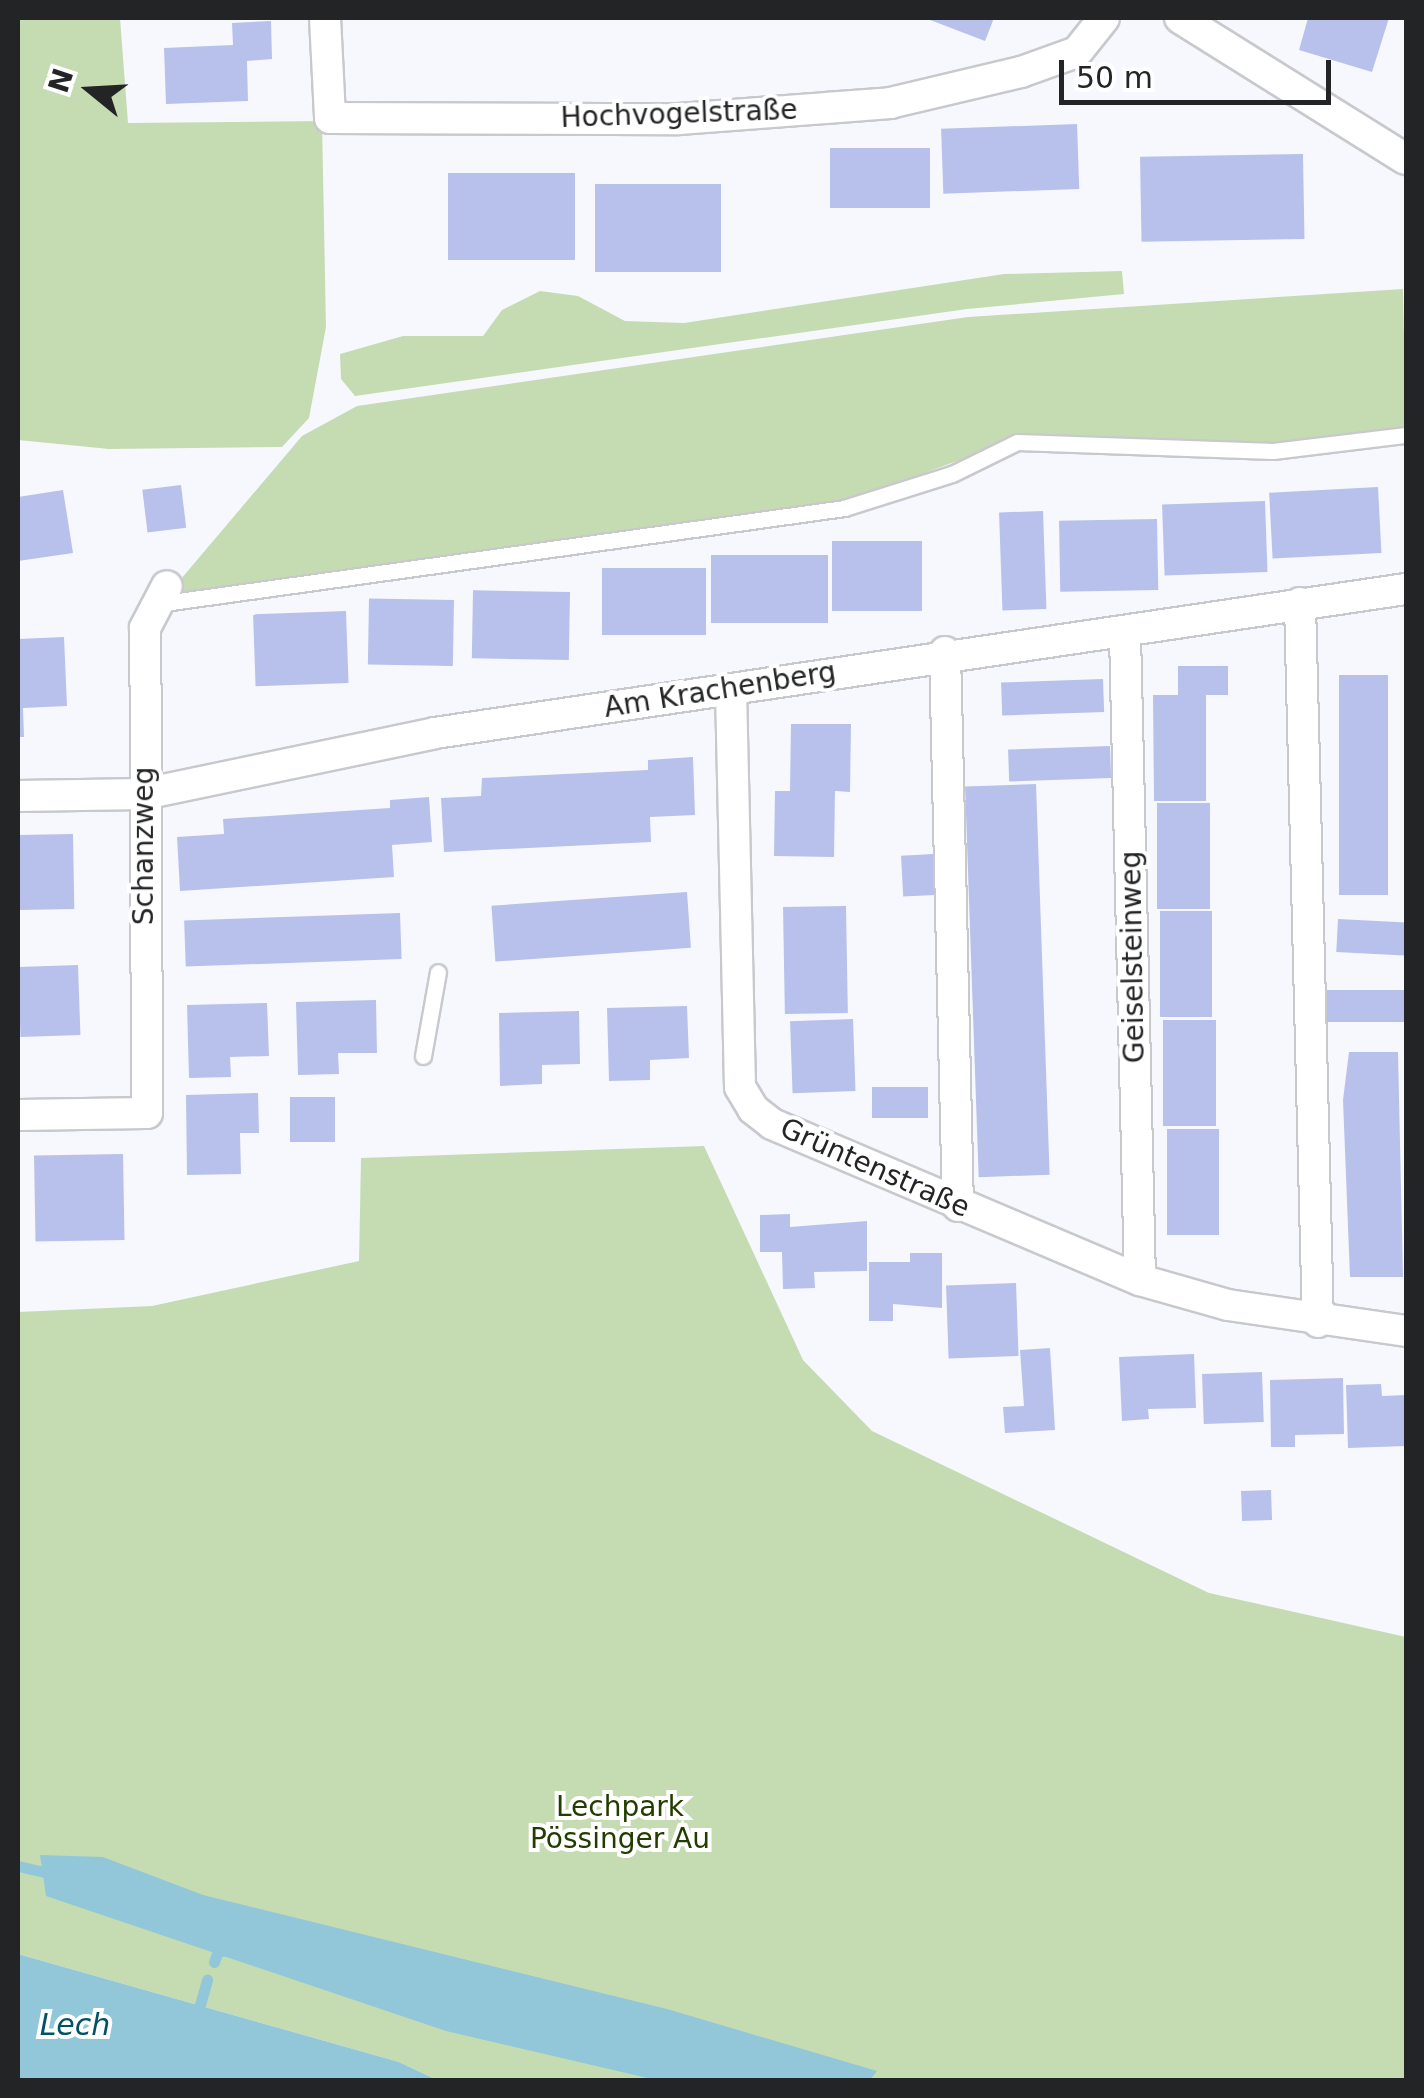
<!DOCTYPE html>
<meta charset="utf-8">
<style>
body{margin:0}
#map{position:relative;width:1424px;height:2098px;overflow:hidden;background:#f7f8fd;font-family:"DejaVu Sans",sans-serif}
div>[style]{position:absolute}
[style*='--x']{left:calc(var(--x)*1px);top:calc(var(--y)*1px);width:calc(var(--w)*1px);rotate:calc(var(--a)*1deg)}
.green>*{inset:0;background:#c5dcb3}
.water>*{inset:0;background:#91c7d9}
.stream>*{height:11px;margin:-5.5px;padding:0 5.5px;transform-origin:5.5px;border-radius:5.5px;background:#91c7d9}
.building>*{inset:0;background:#b7c1ec;transform-origin:0 0}
.roads{filter:drop-shadow(2px 0 #c8c9cd) drop-shadow(-2px 0 #c8c9cd) drop-shadow(0 2px #c8c9cd) drop-shadow(0 -2px #c8c9cd)}
.service>*{height:15px;margin:-7.5px;padding:0 7.5px;transform-origin:7.5px;border-radius:7.5px;background:#fff}
.minor>*{height:30px;margin:-15px;padding:0 15px;transform-origin:15px;border-radius:15px;background:#fff}
span{translate:-50% -50%;white-space:nowrap;text-align:center;line-height:1.15;-webkit-text-stroke:8px #fff;paint-order:stroke}
.street-label{font-size:28px;color:#232425}
.park-label{font-size:28px;color:#223d00}
.water-label{font-size:30px;color:#005264;font-style:italic}
.frame{position:absolute;inset:0;border:20px solid #232425;pointer-events:none}
.north{position:absolute;left:40px;top:40px;width:100px;height:100px;-webkit-text-stroke:8px #fff;paint-order:stroke;rotate:288deg;font-size:28px;font-weight:700;line-height:40px;text-align:center;color:#232425}
.north::after{content:'';display:block;margin:auto;width:35px;height:45px;background:#232425;clip-path:polygon(50% 0,100% 100%,50% 72%,0 100%)}
.scale{position:absolute;left:1059px;top:60px;width:272px;height:45px;box-sizing:border-box;border:5px solid #232425;border-top:0;padding-left:12px;font-size:30px;line-height:35px;white-space:nowrap;color:#232425;-webkit-text-stroke:8px #fff;paint-order:stroke}
</style>
<div id="map">
<div class="green">
<div style="clip-path:polygon(18px 18px,120px 18px,128px 123px,322px 121px,326px 327px,309px 418px,282px 447px,109px 449px,18px 440px)"></div>
<div style="clip-path:polygon(1122px 271px,1124px 294px,967px 309px,355px 396px,341px 379px,340px 354px,403px 336px,483px 336px,502px 310px,540px 291px,578px 296px,625px 321px,684px 323px,1004px 274px)"></div>
<div style="clip-path:polygon(1403px 289px,1406px 429px,1271px 445px,1017px 439px,840px 504px,164px 599px,302px 436px,357px 406px,968px 317px)"></div>
<div style="clip-path:polygon(704px 1146px,803px 1360px,872px 1431px,1209px 1593px,1406px 1637px,1406px 2080px,437px 2080px,399px 2062px,18px 1954px,18px 1312px,152px 1306px,359px 1261px,361px 1158px)"></div>
</div>
<div class="water">
<div style="clip-path:polygon(40px 1855px,103px 1857px,203px 1895px,667px 2009px,877px 2071px,870px 2080px,656px 2080px,446px 2031px,46px 1896px)"></div>
<div style="clip-path:polygon(18px 1954px,399px 2062px,437px 2080px,18px 2080px)"></div>
</div>
<div class="stream">
<div style="--x:18;--y:1866;--w:40;--a:13"></div>
<div style="--x:214;--y:1962;--w:12;--a:-70"></div>
<div style="--x:218;--y:1951;--w:12;--a:-5"></div>
<div style="--x:196;--y:2019;--w:41;--a:-74.2"></div>
</div>
<div class="building">
<div style="clip-path:polygon(925px 18px,994px 18px,985px 41px)"></div>
<div style="clip-path:polygon(1308px 18px,1389px 18px,1372px 72px,1299px 50px)"></div>
<div style="clip-path:polygon(271px 21px,272px 59px,247px 61px,248px 101px,166px 104px,164px 48px,233px 45px,232px 23px)"></div>
<div style="left:1077px;top:124px;width:65px;height:136px;rotate:88deg"></div>
<div style="left:830px;top:148px;width:100px;height:60px"></div>
<div style="left:1303px;top:154px;width:85px;height:163px;rotate:89deg"></div>
<div style="left:448px;top:173px;width:127px;height:87px"></div>
<div style="left:595px;top:184px;width:126px;height:88px"></div>
<div style="left:181px;top:485px;width:43px;height:39px;rotate:83deg"></div>
<div style="left:1378px;top:487px;width:66px;height:109px;rotate:87deg"></div>
<div style="clip-path:polygon(63px 490px,73px 553px,18px 561px,18px 497px)"></div>
<div style="left:1265px;top:501px;width:71px;height:103px;rotate:88deg"></div>
<div style="left:1043px;top:511px;width:98px;height:44px;rotate:88deg"></div>
<div style="left:1157px;top:519px;width:71px;height:98px;rotate:89deg"></div>
<div style="left:832px;top:541px;width:90px;height:70px"></div>
<div style="left:711px;top:555px;width:117px;height:68px"></div>
<div style="left:706px;top:568px;width:67px;height:104px;rotate:90deg"></div>
<div style="left:570px;top:592px;width:68px;height:97px;rotate:91deg"></div>
<div style="left:454px;top:600px;width:66px;height:85px;rotate:91deg"></div>
<div style="left:346px;top:611px;width:72px;height:93px;rotate:88deg"></div>
<div style="clip-path:polygon(64px 637px,67px 706px,23px 708px,24px 737px,18px 737px,18px 639px)"></div>
<div style="clip-path:polygon(1178px 666px,1228px 666px,1228px 695px,1206px 695px,1206px 801px,1154px 801px,1153px 695px,1178px 695px)"></div>
<div style="left:1339px;top:675px;width:49px;height:220px"></div>
<div style="left:1103px;top:679px;width:33px;height:102px;rotate:88deg"></div>
<div style="clip-path:polygon(791px 724px,851px 724px,850px 792px,835px 791px,834px 857px,774px 856px,775px 791px,790px 791px)"></div>
<div style="left:1110px;top:746px;width:32px;height:102px;rotate:88deg"></div>
<div style="clip-path:polygon(693px 757px,695px 815px,650px 817px,651px 842px,444px 852px,441px 798px,481px 796px,482px 778px,648px 770px,648px 760px)"></div>
<div style="left:1036px;top:784px;width:391px;height:71px;rotate:88deg"></div>
<div style="clip-path:polygon(429px 797px,432px 842px,392px 845px,394px 877px,180px 891px,177px 837px,224px 834px,223px 819px,390px 808px,390px 800px)"></div>
<div style="left:1157px;top:803px;width:53px;height:106px"></div>
<div style="left:73px;top:834px;width:75px;height:55px;rotate:89deg"></div>
<div style="left:933px;top:854px;width:41px;height:32px;rotate:87deg"></div>
<div style="left:687px;top:892px;width:56px;height:196px;rotate:86deg"></div>
<div style="left:846px;top:906px;width:107px;height:63px;rotate:89deg"></div>
<div style="left:1160px;top:911px;width:52px;height:106px"></div>
<div style="left:400px;top:913px;width:46px;height:216px;rotate:88deg"></div>
<div style="left:1338px;top:919px;width:68px;height:33px;rotate:3deg"></div>
<div style="left:78px;top:965px;width:70px;height:60px;rotate:88deg"></div>
<div style="left:1327px;top:990px;width:79px;height:32px"></div>
<div style="clip-path:polygon(376px 1000px,377px 1053px,338px 1053px,339px 1074px,298px 1075px,296px 1002px)"></div>
<div style="clip-path:polygon(267px 1003px,269px 1056px,230px 1057px,231px 1077px,189px 1078px,187px 1005px)"></div>
<div style="clip-path:polygon(687px 1006px,689px 1058px,650px 1060px,650px 1080px,609px 1081px,607px 1008px)"></div>
<div style="clip-path:polygon(579px 1011px,580px 1064px,542px 1065px,542px 1084px,500px 1086px,499px 1013px)"></div>
<div style="left:853px;top:1019px;width:72px;height:63px;rotate:88deg"></div>
<div style="left:1163px;top:1020px;width:53px;height:106px"></div>
<div style="clip-path:polygon(1349px 1052px,1398px 1052px,1403px 1277px,1350px 1277px,1343px 1100px)"></div>
<div style="left:928px;top:1087px;width:31px;height:56px;rotate:90deg"></div>
<div style="clip-path:polygon(258px 1093px,259px 1133px,240px 1133px,241px 1174px,187px 1175px,186px 1095px)"></div>
<div style="left:290px;top:1097px;width:45px;height:45px"></div>
<div style="left:1167px;top:1129px;width:52px;height:106px"></div>
<div style="left:123px;top:1154px;width:86px;height:89px;rotate:89deg"></div>
<div style="clip-path:polygon(790px 1214px,790px 1227px,867px 1221px,867px 1271px,814px 1272px,815px 1288px,783px 1289px,782px 1252px,760px 1252px,760px 1215px)"></div>
<div style="clip-path:polygon(910px 1253px,942px 1253px,942px 1308px,893px 1304px,893px 1321px,869px 1321px,869px 1262px,910px 1262px)"></div>
<div style="left:1016px;top:1283px;width:73px;height:70px;rotate:88deg"></div>
<div style="clip-path:polygon(1050px 1348px,1055px 1430px,1005px 1433px,1003px 1407px,1024px 1406px,1020px 1350px)"></div>
<div style="clip-path:polygon(1194px 1354px,1196px 1408px,1148px 1409px,1149px 1419px,1122px 1421px,1119px 1357px)"></div>
<div style="left:1262px;top:1372px;width:50px;height:60px;rotate:88deg"></div>
<div style="clip-path:polygon(1343px 1378px,1344px 1434px,1295px 1435px,1295px 1447px,1271px 1447px,1270px 1380px)"></div>
<div style="clip-path:polygon(1381px 1384px,1382px 1396px,1406px 1395px,1406px 1446px,1348px 1448px,1346px 1385px)"></div>
<div style="left:1271px;top:1490px;width:30px;height:30px;rotate:88deg"></div>
</div>
<div class="roads">
<div class="service">
<div style="--x:157;--y:604;--w:694;--a:-7.95"></div>
<div style="--x:844;--y:508;--w:113;--a:-17.5"></div>
<div style="--x:952;--y:474;--w:72;--a:-26.2"></div>
<div style="--x:1017;--y:442;--w:256;--a:2"></div>
<div style="--x:1273;--y:451;--w:134;--a:-6.9"></div>
<div style="--x:423;--y:1056;--w:85;--a:-79.9"></div>
</div>
<div class="minor">
<div style="--x:325;--y:18;--w:100;--a:87.1"></div>
<div style="--x:330;--y:118;--w:349;--a:0.2"></div>
<div style="--x:679;--y:119;--w:212;--a:-4.3"></div>
<div style="--x:890;--y:103;--w:135;--a:-13.3"></div>
<div style="--x:1021;--y:72;--w:59;--a:-19.7"></div>
<div style="--x:1077;--y:52;--w:43;--a:-51.5"></div>
<div style="--x:1180;--y:18;--w:266;--a:32"></div>
<div style="--x:1300;--y:603;--w:719;--a:88.57"></div>
<div style="--x:1125;--y:634;--w:646;--a:88.67"></div>
<div style="--x:945;--y:652;--w:554;--a:88.66"></div>
<div style="--x:731;--y:690;--w:397;--a:88.7"></div>
<div style="--x:740;--y:1087;--w:26;--a:59"></div>
<div style="--x:753;--y:1109;--w:24;--a:38"></div>
<div style="--x:772;--y:1124;--w:400;--a:23"></div>
<div style="--x:1140;--y:1280;--w:91;--a:15.9"></div>
<div style="--x:1228;--y:1305;--w:180;--a:8.3"></div>
<div style="--x:18;--y:796;--w:126;--a:-0.9"></div>
<div style="--x:144;--y:794;--w:297;--a:-11.8"></div>
<div style="--x:435;--y:733;--w:982;--a:-8.44"></div>
<div style="--x:18;--y:1115;--w:129;--a:-0.9"></div>
<div style="--x:147;--y:1113;--w:485;--a:-90.2"></div>
<div style="--x:145;--y:628;--w:47;--a:-62.4"></div>
</div>
</div>
<div class="street-label">
<span style="left:679px;top:114px;rotate:-2deg">Hochvogelstraße</span>
<span style="left:720px;top:690px;rotate:-9deg">Am Krachenberg</span>
<span style="left:144px;top:846px;rotate:-90deg">Schanzweg</span>
<span style="left:1133px;top:957px;rotate:-91deg">Geiselsteinweg</span>
<span style="left:875px;top:1168px;rotate:24deg">Grüntenstraße</span>
</div>
<div class="park-label">
<span style="left:620px;top:1823px">Lechpark<br>Pössinger Au</span>
</div>
<div class="water-label">
<span style="left:75px;top:2025px">Lech</span>
</div>
<div class="frame"></div>
<div class="north">N</div>
<div class="scale">50 m</div>
</div>
